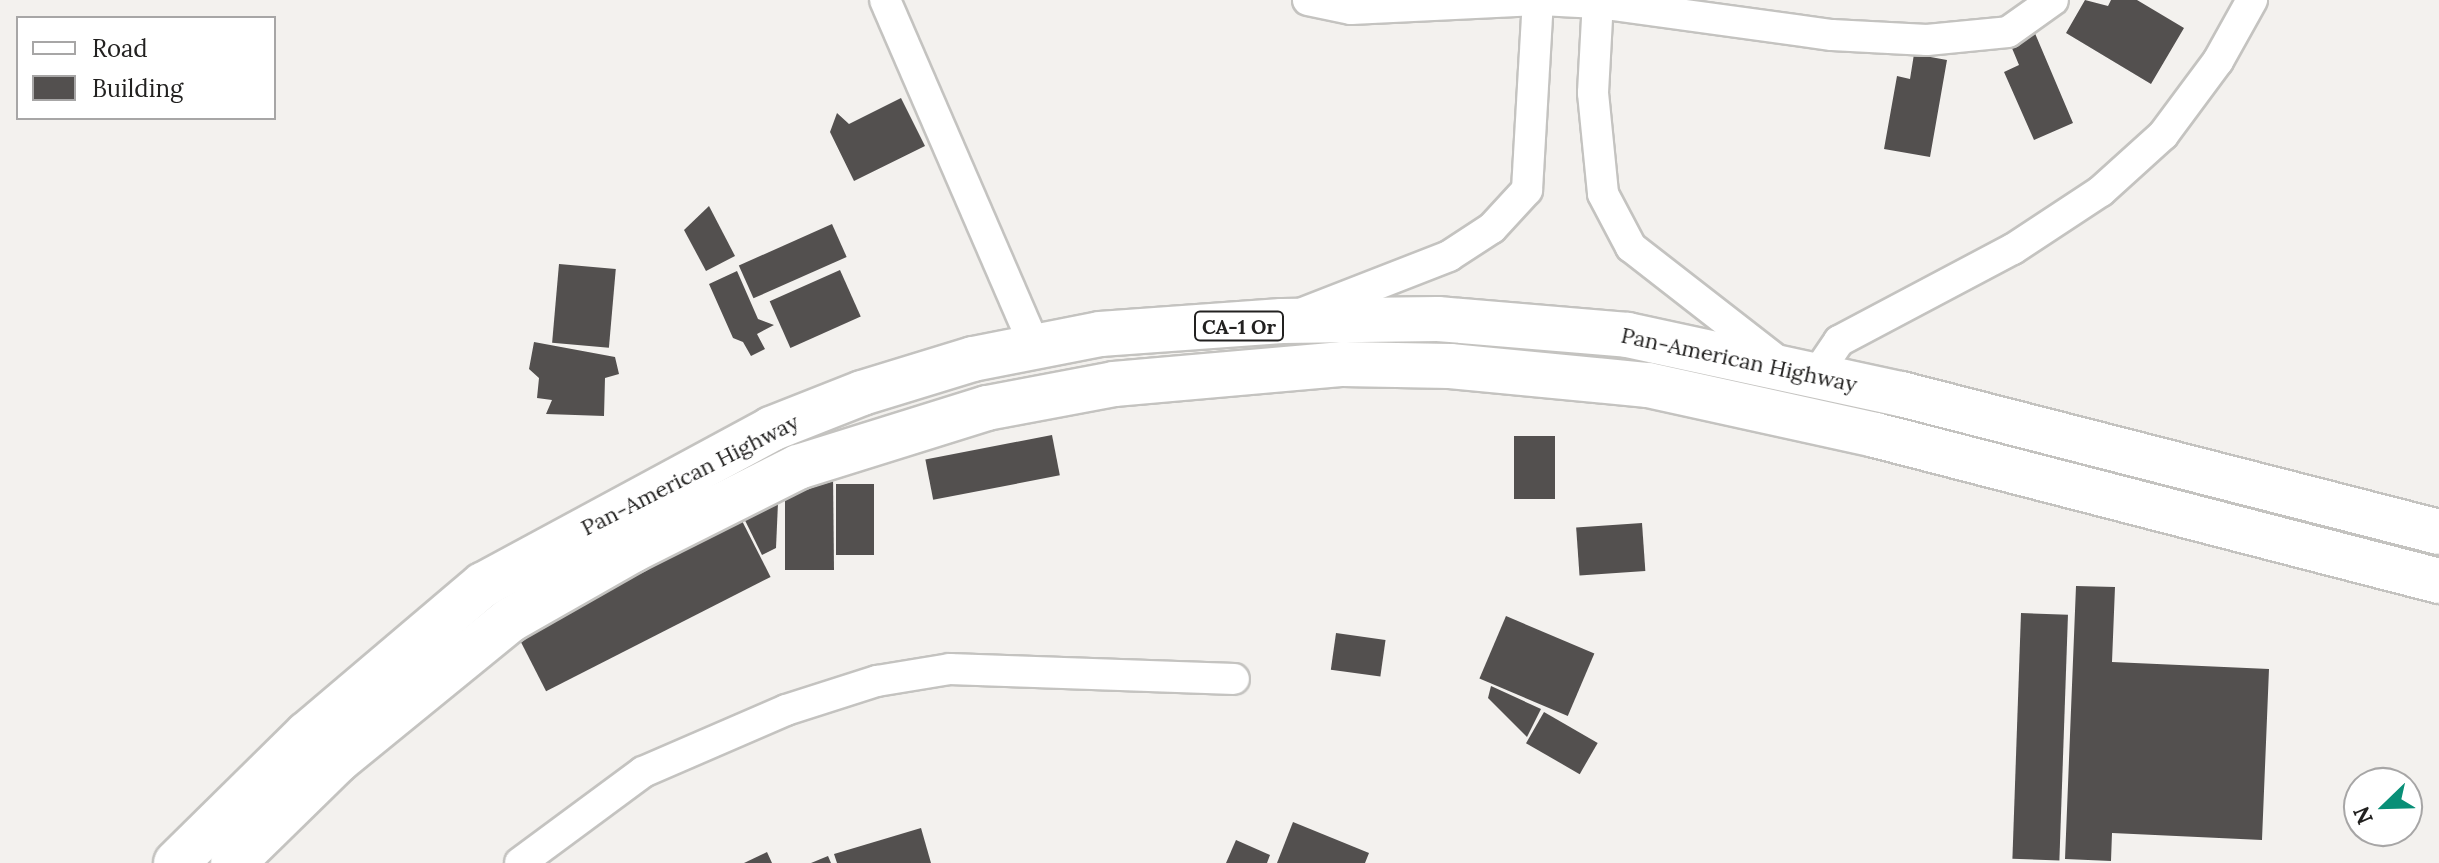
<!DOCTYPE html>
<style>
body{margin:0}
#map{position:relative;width:2439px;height:863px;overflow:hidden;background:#f3f1ee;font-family:Lora,serif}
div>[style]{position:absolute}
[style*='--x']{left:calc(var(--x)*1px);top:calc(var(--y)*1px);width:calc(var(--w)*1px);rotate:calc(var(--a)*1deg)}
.building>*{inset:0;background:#53504f;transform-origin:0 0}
.roads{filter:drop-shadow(2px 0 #c4c3c0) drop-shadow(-2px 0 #c4c3c0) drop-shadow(0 2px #c4c3c0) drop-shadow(0 -2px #c4c3c0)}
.minor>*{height:30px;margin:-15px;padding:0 15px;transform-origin:15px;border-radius:15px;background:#fff}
.trunk>*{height:44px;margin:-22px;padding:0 22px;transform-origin:22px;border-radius:22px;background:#fff}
span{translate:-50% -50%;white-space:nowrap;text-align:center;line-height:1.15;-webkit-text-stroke:8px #fff;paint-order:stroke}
.shield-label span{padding:2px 6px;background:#fff;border:2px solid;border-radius:6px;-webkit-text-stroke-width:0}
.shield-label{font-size:20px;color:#222120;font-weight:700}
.street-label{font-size:22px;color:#222120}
.legend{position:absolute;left:16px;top:16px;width:260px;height:104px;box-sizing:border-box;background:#fff;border:2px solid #a7a6a6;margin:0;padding:10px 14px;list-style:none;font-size:24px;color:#222120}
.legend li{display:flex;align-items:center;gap:16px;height:40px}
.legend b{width:40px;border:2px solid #a7a6a6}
.north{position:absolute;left:2343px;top:767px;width:80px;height:80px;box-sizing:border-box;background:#fff;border:2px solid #a7a6a6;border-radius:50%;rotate:247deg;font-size:22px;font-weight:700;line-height:32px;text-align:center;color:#222120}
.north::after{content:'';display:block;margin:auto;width:28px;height:36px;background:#098f77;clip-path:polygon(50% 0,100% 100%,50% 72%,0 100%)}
</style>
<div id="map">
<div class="building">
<div style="clip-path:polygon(2085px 0,2108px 6px,2111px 0,2137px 0,2184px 28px,2151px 84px,2066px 33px)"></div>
<div style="clip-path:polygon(2034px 31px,2073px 123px,2034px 140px,2004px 72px,2019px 65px,2009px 41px)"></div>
<div style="clip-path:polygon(1914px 54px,1947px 60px,1930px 157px,1884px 149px,1897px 76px,1910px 79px)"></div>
<div style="clip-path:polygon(901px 98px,925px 146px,854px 181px,830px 132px,837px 113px,849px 124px)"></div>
<div style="clip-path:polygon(709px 206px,735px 256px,706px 271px,684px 230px)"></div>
<div style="left:832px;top:224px;width:36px;height:102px;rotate:66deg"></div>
<div style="left:559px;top:264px;width:57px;height:79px;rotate:5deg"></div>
<div style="left:840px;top:270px;width:51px;height:77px;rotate:66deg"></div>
<div style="clip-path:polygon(737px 271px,758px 319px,774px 325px,757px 334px,765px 349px,751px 356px,743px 342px,733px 338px,709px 284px)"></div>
<div style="clip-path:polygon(534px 342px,615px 357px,619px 374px,605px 378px,604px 416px,546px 414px,552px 400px,537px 398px,539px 378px,529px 369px)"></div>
<div style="left:1052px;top:435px;width:41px;height:129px;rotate:79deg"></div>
<div style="left:1514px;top:436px;width:41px;height:63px"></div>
<div style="clip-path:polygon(833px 474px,834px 570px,785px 570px,785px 493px)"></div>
<div style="clip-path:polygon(779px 480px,776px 548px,762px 555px,735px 500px)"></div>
<div style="left:836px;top:484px;width:38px;height:71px"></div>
<div style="left:737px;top:511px;width:74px;height:252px;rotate:63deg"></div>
<div style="left:1642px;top:523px;width:48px;height:66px;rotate:86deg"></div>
<div style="clip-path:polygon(2076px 586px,2115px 587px,2112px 662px,2269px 669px,2262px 840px,2112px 833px,2111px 861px,2065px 859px)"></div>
<div style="left:2021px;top:613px;width:47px;height:246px;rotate:2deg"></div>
<div style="left:1506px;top:616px;width:96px;height:68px;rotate:23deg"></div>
<div style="left:1336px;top:633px;width:50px;height:37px;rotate:8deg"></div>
<div style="clip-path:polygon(1491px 686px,1541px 709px,1527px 737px,1488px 698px)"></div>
<div style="left:1544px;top:712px;width:62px;height:36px;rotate:30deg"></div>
<div style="clip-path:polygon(1293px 822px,1369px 853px,1365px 863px,1277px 863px)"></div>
<div style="clip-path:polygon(921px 828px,931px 863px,837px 863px,834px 854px)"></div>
<div style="clip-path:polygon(1236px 840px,1270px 855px,1267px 863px,1226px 863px)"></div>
<div style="clip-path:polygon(767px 852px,772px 863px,744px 863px)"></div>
<div style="clip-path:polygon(828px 856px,831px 863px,811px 863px)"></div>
</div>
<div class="roads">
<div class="minor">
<div style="--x:885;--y:0;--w:378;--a:66.6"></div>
<div style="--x:1308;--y:0;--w:44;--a:11.8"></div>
<div style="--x:1351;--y:9;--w:181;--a:-2.8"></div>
<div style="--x:1541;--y:0;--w:57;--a:3"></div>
<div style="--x:1598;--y:3;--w:236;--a:7.8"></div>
<div style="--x:1832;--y:35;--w:95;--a:3"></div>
<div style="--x:1927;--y:40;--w:81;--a:-5.6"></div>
<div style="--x:2008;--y:32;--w:55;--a:-35.4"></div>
<div style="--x:1598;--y:0;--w:93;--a:93.1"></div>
<div style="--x:1593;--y:93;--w:101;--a:84.3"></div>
<div style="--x:1603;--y:194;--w:60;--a:62.2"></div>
<div style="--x:1631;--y:247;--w:189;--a:37.9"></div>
<div style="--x:1303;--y:313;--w:157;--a:-21.3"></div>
<div style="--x:1449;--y:256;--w:51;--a:-33.1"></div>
<div style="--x:1492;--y:228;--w:52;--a:-47.4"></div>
<div style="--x:1527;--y:190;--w:190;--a:-86.7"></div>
<div style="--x:1816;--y:375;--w:41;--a:-55.9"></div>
<div style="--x:1839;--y:341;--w:197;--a:-27.9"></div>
<div style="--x:2013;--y:249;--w:105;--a:-33.4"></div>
<div style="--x:2101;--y:191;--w:84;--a:-42.1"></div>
<div style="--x:2163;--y:135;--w:92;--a:-53.4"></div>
<div style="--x:2218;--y:61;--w:70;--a:-60.9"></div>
<div style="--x:520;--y:863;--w:153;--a:-36.5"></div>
<div style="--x:643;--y:772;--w:156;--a:-23.4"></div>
<div style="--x:786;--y:710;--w:96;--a:-17.7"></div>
<div style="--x:877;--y:681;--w:74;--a:-9.3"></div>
<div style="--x:950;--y:669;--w:284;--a:2"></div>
</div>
<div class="trunk">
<div style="--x:176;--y:863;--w:184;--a:-44.6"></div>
<div style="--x:307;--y:734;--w:231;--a:-40.3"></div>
<div style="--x:483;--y:585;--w:328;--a:-28.4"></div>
<div style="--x:771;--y:429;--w:98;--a:-21.6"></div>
<div style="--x:862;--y:393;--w:116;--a:-17"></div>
<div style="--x:973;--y:359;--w:129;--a:-11.1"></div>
<div style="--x:1100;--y:334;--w:182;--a:-4.1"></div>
<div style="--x:1282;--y:321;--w:156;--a:-0.7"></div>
<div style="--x:1438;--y:319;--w:190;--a:4.8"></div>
<div style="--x:1627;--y:335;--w:280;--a:12.2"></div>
<div style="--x:1901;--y:394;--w:555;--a:14.39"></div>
<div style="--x:233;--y:863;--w:146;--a:-44.4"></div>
<div style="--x:337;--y:761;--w:223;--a:-39.2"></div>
<div style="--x:510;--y:620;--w:142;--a:-29.6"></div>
<div style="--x:633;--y:550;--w:185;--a:-26.7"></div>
<div style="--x:798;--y:467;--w:198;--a:-17.3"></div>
<div style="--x:987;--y:408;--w:129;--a:-10.7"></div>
<div style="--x:1114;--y:384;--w:230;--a:-5"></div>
<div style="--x:1343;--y:364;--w:107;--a:1.1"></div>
<div style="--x:1450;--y:366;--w:199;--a:5.5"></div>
<div style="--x:1648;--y:385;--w:232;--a:12.4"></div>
<div style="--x:1875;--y:435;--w:583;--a:14.51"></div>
</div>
</div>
<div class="shield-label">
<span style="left:1239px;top:326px">CA-1 Or</span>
</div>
<div class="street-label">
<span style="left:1739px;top:360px;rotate:12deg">Pan-American Highway</span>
<span style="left:690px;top:475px;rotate:-27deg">Pan-American Highway</span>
</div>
<ul class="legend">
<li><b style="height:10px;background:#fff"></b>Road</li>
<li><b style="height:22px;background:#53504f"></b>Building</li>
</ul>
<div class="north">N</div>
</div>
